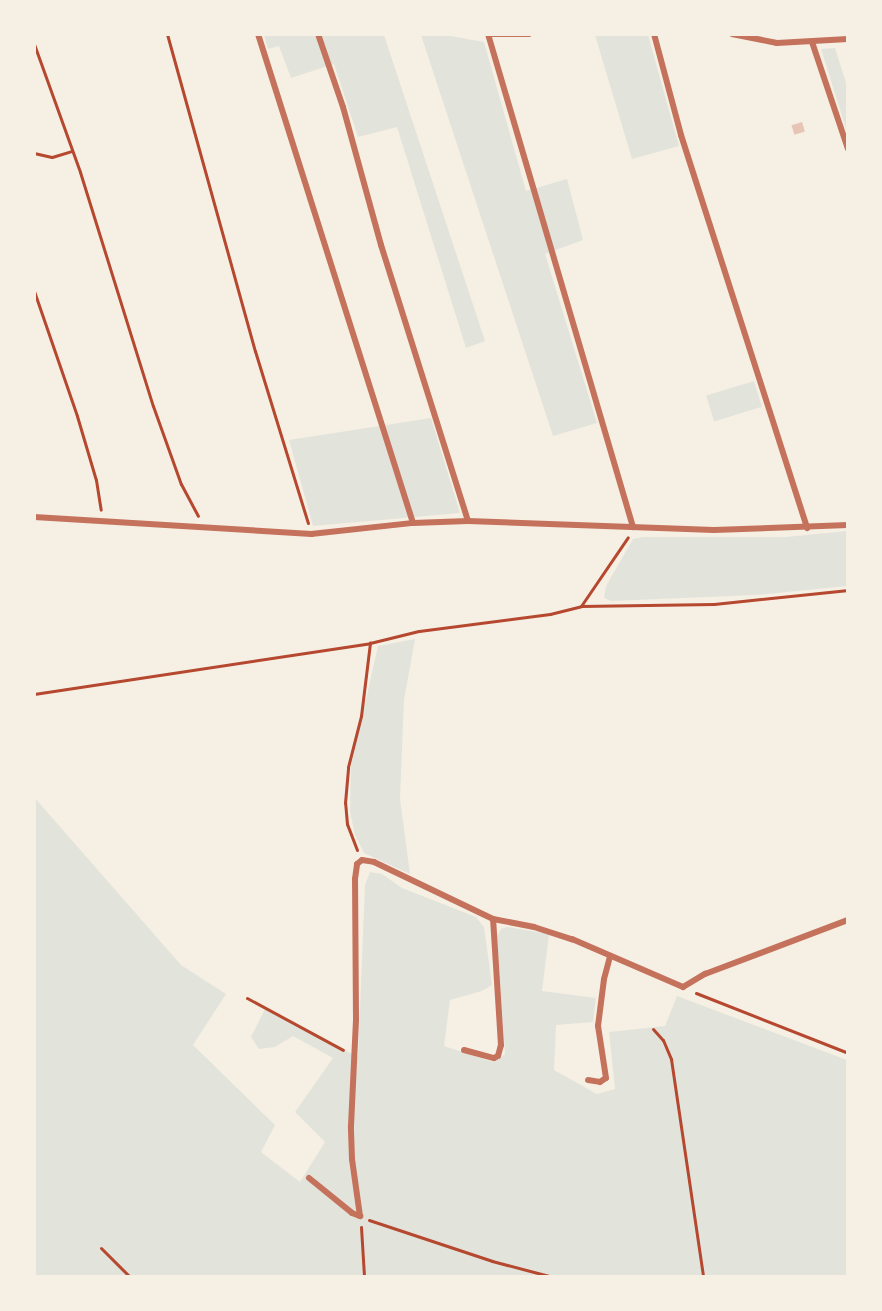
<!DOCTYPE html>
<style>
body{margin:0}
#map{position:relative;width:882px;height:1311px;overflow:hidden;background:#f6efe4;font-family:Inter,sans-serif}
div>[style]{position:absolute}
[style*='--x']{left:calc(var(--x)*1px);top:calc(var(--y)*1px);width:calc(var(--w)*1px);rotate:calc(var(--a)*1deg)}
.green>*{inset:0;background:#e2e4dc;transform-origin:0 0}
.building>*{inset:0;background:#e6c5b7;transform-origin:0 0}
.path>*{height:3px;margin:-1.5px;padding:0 1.5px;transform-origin:1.5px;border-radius:1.5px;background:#b5482f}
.minor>*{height:6px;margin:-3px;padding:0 3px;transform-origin:3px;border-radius:3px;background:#c5725c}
span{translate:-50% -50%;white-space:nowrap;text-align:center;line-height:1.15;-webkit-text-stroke:5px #f6efe4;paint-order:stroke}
.frame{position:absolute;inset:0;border:36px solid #f6efe4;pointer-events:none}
</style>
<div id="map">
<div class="green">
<div style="clip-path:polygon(264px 35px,384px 35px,485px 341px,466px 348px,397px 127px,358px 137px,334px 64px,291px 78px,279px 46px,268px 49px)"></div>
<div style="clip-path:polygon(421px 35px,445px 35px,484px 42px,526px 191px,567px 179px,583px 240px,545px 254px,597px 423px,553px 436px)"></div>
<div style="clip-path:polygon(595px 35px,648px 35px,679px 146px,632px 159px)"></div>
<div style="clip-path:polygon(835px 48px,847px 86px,847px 132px,821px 49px)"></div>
<div style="left:754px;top:381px;width:27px;height:50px;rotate:73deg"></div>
<div style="clip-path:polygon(431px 418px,460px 513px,313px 526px,289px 440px)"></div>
<div style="clip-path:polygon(847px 531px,847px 586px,756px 595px,611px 601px,604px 598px,606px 586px,633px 539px,643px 537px,786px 537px)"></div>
<div style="clip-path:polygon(415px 639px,404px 700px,400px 799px,410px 874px,364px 853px,355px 835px,350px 812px,351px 766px,378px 646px)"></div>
<div style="clip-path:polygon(34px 797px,181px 965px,226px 994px,193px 1045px,275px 1125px,261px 1152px,300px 1182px,325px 1142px,295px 1112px,333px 1058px,293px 1036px,275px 1047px,259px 1049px,251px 1037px,265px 1009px,358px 1057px,365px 885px,370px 872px,382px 874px,402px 888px,476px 917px,484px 927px,492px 985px,482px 991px,450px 1000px,444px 1046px,493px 1062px,505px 1054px,497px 936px,501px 929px,508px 927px,549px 934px,542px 991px,596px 998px,593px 1022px,556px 1025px,554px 1070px,597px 1094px,615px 1089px,609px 1032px,665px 1026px,677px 996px,847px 1060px,847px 1276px,35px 1276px)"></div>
</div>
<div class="building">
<div style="left:802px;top:122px;width:10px;height:11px;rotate:73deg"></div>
</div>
<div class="path">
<div style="--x:167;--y:34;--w:329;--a:74.5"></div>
<div style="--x:255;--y:351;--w:180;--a:72.9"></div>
<div style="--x:34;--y:44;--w:136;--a:70.2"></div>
<div style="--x:80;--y:172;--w:245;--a:72.7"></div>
<div style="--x:153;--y:406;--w:83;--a:70.3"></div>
<div style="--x:181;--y:484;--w:36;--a:62"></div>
<div style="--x:34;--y:153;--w:18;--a:13"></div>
<div style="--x:52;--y:157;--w:21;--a:-17"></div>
<div style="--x:34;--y:291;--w:132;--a:71"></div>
<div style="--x:77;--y:416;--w:67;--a:73.5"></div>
<div style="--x:96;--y:480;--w:30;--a:81"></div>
<div style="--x:581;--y:606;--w:133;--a:-0.9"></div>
<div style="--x:714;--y:604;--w:135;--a:-6"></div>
<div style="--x:34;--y:651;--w:8;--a:90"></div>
<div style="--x:34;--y:694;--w:340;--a:-8.6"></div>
<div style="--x:370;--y:643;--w:50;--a:-13.8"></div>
<div style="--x:419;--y:631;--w:132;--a:-7.4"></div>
<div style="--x:550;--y:614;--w:32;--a:-14"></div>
<div style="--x:581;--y:606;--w:83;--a:-55.7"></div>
<div style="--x:357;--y:850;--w:28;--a:-111"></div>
<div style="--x:347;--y:824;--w:21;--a:-95"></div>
<div style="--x:345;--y:803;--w:36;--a:-85"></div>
<div style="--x:348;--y:767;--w:53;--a:-75.7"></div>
<div style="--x:361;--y:716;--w:74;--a:-83"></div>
<div style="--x:696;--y:993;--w:163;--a:21.5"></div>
<div style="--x:247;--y:998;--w:109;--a:28.4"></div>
<div style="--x:653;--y:1029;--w:15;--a:48"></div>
<div style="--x:663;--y:1040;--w:21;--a:67"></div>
<div style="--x:671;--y:1059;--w:219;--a:81.6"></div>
<div style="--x:369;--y:1220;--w:130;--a:18.4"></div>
<div style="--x:492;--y:1261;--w:59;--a:14.7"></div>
<div style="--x:361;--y:1227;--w:49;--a:86.5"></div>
<div style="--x:101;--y:1248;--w:40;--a:45"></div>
</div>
<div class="minor">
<div style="--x:258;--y:34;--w:513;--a:72.41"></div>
<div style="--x:318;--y:34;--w:77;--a:71.1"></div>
<div style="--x:343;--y:107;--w:143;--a:74.6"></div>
<div style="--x:381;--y:245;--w:289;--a:72.5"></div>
<div style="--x:488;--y:34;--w:514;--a:73.61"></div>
<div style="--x:489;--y:34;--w:40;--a:0"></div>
<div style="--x:654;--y:34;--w:105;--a:75"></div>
<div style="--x:681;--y:135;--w:413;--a:72.2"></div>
<div style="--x:732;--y:34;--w:46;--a:11.3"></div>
<div style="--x:777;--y:43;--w:71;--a:-3.2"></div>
<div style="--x:812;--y:42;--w:113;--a:71.4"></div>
<div style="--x:34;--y:517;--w:278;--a:3.5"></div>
<div style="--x:311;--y:534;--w:103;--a:-6.2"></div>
<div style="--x:413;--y:523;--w:55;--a:-2.1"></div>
<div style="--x:468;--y:521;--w:246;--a:2.1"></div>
<div style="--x:714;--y:530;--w:134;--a:-2.1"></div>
<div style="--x:464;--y:1050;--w:31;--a:15"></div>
<div style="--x:494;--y:1058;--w:4;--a:-27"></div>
<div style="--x:498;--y:1056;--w:11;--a:-75"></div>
<div style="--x:501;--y:1045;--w:126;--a:-93.6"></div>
<div style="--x:588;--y:1080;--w:12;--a:9"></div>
<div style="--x:600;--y:1082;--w:7;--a:-34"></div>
<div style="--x:606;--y:1078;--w:53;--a:-98.7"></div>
<div style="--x:598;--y:1026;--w:47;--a:-82.7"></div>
<div style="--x:604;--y:979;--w:24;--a:-75"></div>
<div style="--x:309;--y:1178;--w:55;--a:39.1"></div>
<div style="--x:352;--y:1213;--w:9;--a:21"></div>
<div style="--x:360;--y:1216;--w:58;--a:-98"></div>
<div style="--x:352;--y:1159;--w:33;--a:-92"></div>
<div style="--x:351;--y:1126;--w:107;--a:-87.3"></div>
<div style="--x:356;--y:1019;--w:140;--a:-90.4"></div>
<div style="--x:355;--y:879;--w:15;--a:-82"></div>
<div style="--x:357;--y:864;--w:6;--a:-39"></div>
<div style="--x:362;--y:860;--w:12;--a:9"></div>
<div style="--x:374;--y:862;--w:132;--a:25.6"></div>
<div style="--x:493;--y:919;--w:42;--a:11"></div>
<div style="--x:534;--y:927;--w:40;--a:18"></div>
<div style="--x:572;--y:939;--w:121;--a:23.4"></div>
<div style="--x:683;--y:987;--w:26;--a:-31"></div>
<div style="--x:705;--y:974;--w:153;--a:-20.7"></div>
</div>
<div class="frame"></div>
</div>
